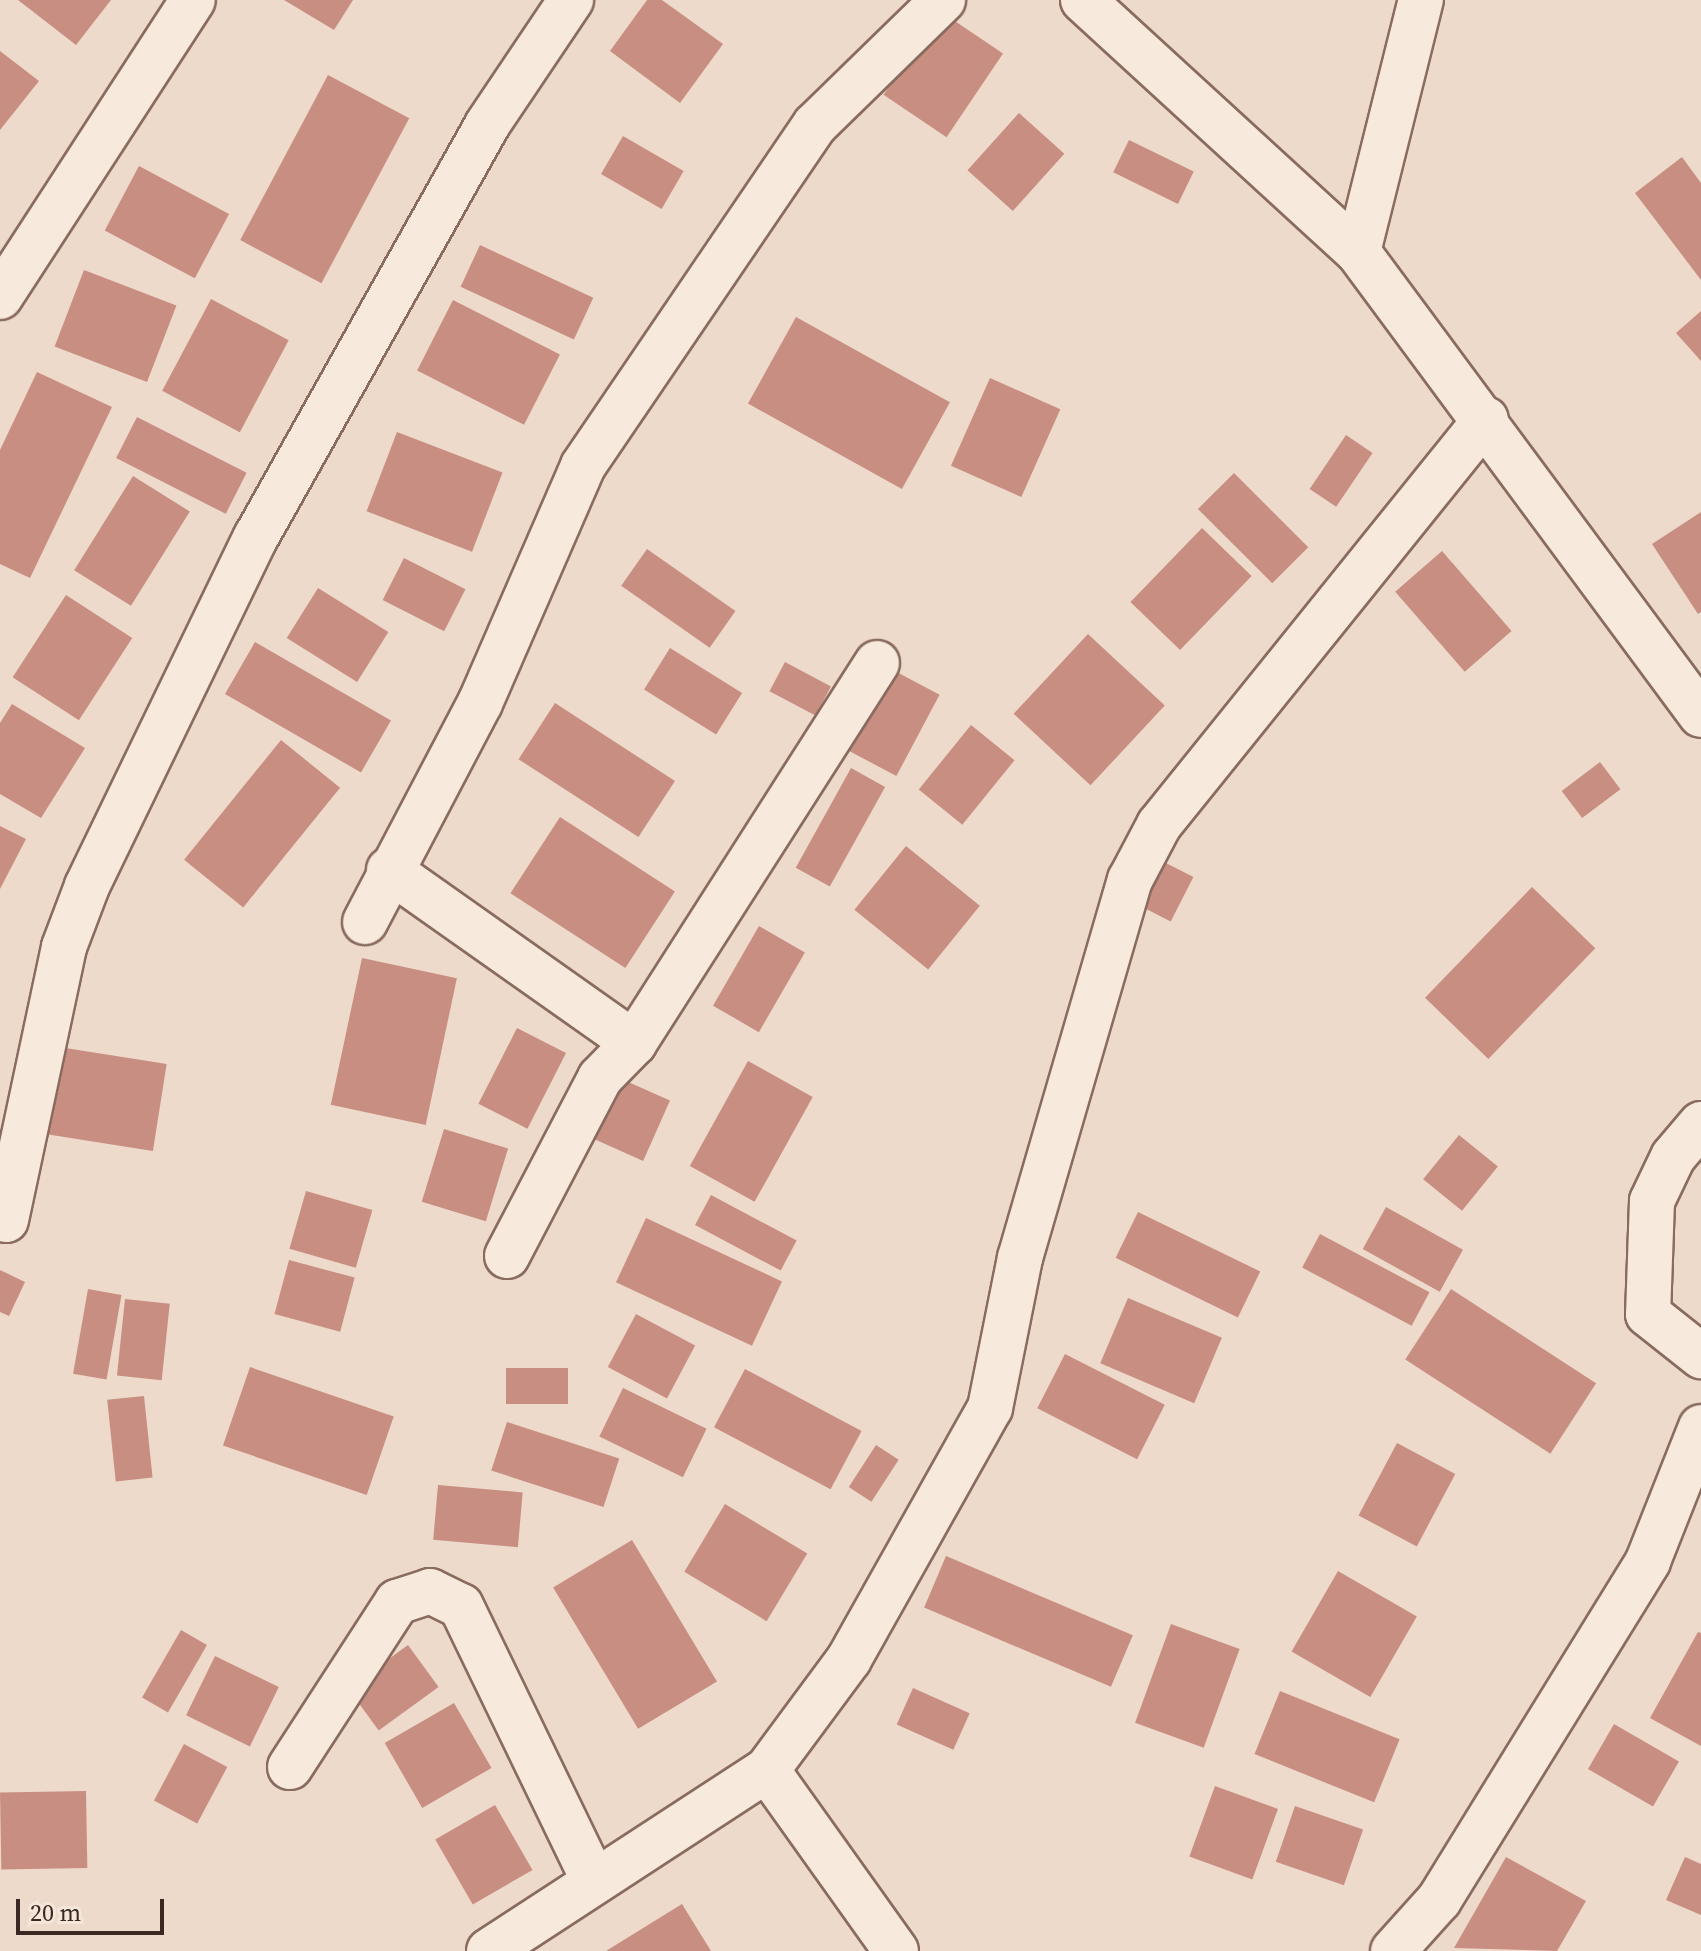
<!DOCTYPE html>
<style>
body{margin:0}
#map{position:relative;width:1701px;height:1951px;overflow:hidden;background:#eddaca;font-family:"Source Serif 4",serif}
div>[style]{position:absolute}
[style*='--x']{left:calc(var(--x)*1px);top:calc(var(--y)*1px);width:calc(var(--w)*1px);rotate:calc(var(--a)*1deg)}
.building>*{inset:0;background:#c98e82;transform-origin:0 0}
.roads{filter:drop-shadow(2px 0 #896b5f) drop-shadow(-2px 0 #896b5f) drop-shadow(0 2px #896b5f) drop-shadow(0 -2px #896b5f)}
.street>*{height:44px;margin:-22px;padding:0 22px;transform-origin:22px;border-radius:22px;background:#f8e9dd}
.secondary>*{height:44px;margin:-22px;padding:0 22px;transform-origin:22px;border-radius:22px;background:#f8e9dd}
span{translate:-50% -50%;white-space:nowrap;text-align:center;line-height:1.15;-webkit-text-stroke:6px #f5e6da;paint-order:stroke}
.scale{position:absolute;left:16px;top:1899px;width:148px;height:36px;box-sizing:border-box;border:4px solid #3b2822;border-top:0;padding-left:10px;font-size:24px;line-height:28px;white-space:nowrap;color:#3b2822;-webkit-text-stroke:6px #f5e6da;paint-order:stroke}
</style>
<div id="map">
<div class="building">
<div style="clip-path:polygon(18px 0,111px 0,76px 45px)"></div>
<div style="clip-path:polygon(284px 0,353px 0,334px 30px)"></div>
<div style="clip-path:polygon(647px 0,662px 0,723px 44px,680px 103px,610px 51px)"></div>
<div style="left:940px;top:11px;width:76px;height:101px;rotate:34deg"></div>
<div style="clip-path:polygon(0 51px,39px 81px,0 130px)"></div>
<div style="left:328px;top:75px;width:92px;height:187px;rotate:28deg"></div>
<div style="left:1019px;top:113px;width:61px;height:77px;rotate:42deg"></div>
<div style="left:623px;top:136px;width:70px;height:44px;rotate:30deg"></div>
<div style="left:1129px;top:140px;width:72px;height:36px;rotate:26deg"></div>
<div style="clip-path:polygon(1682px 157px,1701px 183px,1701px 280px,1635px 193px)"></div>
<div style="left:139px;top:166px;width:102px;height:73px;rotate:28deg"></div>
<div style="left:480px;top:245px;width:125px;height:46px;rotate:25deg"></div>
<div style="left:84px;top:270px;width:99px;height:82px;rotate:21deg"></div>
<div style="left:211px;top:299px;width:88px;height:104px;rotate:28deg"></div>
<div style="left:453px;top:300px;width:120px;height:79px;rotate:27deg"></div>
<div style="clip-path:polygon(1701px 311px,1701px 361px,1676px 333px)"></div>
<div style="left:796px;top:317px;width:176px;height:99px;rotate:29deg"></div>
<div style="clip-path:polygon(37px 372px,112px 407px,30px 578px,0 564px,0 450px)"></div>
<div style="left:990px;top:378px;width:77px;height:96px;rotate:24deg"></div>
<div style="left:137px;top:417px;width:123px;height:46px;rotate:27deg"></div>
<div style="left:397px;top:432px;width:113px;height:85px;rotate:21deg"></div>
<div style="left:1346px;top:435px;width:32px;height:65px;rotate:34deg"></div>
<div style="left:1234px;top:473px;width:105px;height:51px;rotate:45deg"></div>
<div style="left:133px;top:476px;width:67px;height:111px;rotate:32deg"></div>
<div style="clip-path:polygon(1701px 512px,1701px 612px,1698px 614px,1652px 544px)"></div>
<div style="left:1202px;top:528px;width:69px;height:103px;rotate:44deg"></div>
<div style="left:647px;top:549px;width:108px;height:45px;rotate:35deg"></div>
<div style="left:1442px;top:551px;width:106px;height:62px;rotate:49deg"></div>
<div style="left:404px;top:558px;width:69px;height:47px;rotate:27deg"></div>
<div style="left:318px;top:588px;width:83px;height:59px;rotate:32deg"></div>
<div style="left:66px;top:595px;width:79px;height:98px;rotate:33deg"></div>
<div style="left:1088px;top:634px;width:105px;height:109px;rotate:43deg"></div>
<div style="left:255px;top:642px;width:157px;height:60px;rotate:30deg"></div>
<div style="left:670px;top:648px;width:85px;height:49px;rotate:32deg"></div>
<div style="left:785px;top:662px;width:52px;height:33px;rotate:28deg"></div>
<div style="left:891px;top:669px;width:55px;height:92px;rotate:28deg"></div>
<div style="left:555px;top:703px;width:143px;height:67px;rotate:33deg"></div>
<div style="clip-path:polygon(12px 704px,85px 748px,41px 818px,0 794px,0 723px)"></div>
<div style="left:971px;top:725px;width:56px;height:83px;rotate:39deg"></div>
<div style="left:281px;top:740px;width:76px;height:154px;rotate:39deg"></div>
<div style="left:1600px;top:762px;width:34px;height:48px;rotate:53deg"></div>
<div style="left:851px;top:768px;width:39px;height:114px;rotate:29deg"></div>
<div style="left:560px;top:817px;width:137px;height:91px;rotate:33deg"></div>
<div style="clip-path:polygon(0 826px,26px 839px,0 889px)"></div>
<div style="left:906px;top:846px;width:95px;height:82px;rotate:39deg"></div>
<div style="left:1164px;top:862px;width:33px;height:50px;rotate:27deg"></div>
<div style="left:1532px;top:887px;width:88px;height:154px;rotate:44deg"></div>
<div style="left:759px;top:926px;width:53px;height:92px;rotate:30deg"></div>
<div style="left:362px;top:958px;width:97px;height:150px;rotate:12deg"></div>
<div style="left:517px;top:1028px;width:55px;height:85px;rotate:27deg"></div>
<div style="left:59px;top:1047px;width:109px;height:88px;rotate:9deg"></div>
<div style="left:748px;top:1061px;width:74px;height:120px;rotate:29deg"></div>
<div style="left:617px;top:1077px;width:58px;height:66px;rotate:24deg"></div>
<div style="left:444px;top:1129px;width:67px;height:76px;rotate:17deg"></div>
<div style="left:1459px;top:1135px;width:50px;height:57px;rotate:39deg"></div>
<div style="left:306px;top:1191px;width:69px;height:60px;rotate:16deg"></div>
<div style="left:711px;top:1195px;width:97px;height:34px;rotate:28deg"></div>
<div style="left:1386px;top:1207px;width:88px;height:48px;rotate:29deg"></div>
<div style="left:1138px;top:1212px;width:136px;height:51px;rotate:26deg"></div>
<div style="left:646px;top:1218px;width:150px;height:71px;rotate:25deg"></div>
<div style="left:1320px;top:1234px;width:124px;height:38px;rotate:28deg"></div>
<div style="left:289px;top:1260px;width:68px;height:56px;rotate:15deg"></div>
<div style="clip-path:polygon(0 1270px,25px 1282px,9px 1316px,0 1312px)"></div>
<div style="left:88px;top:1289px;width:34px;height:86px;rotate:10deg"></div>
<div style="left:1451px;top:1289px;width:173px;height:84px;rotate:33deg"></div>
<div style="left:1128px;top:1298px;width:102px;height:71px;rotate:23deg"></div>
<div style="left:125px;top:1299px;width:45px;height:77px;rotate:6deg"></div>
<div style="left:636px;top:1314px;width:67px;height:60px;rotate:28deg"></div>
<div style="left:1065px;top:1354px;width:112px;height:61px;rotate:27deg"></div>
<div style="left:250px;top:1367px;width:152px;height:83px;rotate:19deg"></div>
<div style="left:568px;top:1368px;width:36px;height:62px;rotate:90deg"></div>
<div style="left:745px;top:1369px;width:132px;height:66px;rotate:28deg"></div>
<div style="left:623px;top:1388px;width:93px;height:54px;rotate:26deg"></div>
<div style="left:144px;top:1396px;width:82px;height:37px;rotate:84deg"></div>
<div style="left:507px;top:1422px;width:118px;height:51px;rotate:18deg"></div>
<div style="left:1397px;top:1443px;width:66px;height:82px;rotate:28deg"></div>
<div style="left:876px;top:1445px;width:27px;height:50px;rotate:33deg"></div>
<div style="left:438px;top:1485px;width:85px;height:55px;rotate:5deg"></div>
<div style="left:725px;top:1504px;width:96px;height:79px;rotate:31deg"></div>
<div style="left:632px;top:1540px;width:165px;height:92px;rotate:59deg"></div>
<div style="left:946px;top:1556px;width:203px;height:56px;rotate:23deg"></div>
<div style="left:1338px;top:1571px;width:91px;height:93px;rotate:30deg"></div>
<div style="left:1171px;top:1624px;width:73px;height:105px;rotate:20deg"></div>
<div style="left:181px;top:1630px;width:30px;height:78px;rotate:30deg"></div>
<div style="clip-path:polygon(1698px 1632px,1701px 1633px,1701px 1746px,1650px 1718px)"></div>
<div style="left:408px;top:1645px;width:52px;height:74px;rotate:54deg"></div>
<div style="left:215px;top:1656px;width:71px;height:66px;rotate:26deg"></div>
<div style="left:913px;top:1688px;width:62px;height:40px;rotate:24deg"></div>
<div style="left:1280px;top:1691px;width:129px;height:68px;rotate:22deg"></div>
<div style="left:454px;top:1703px;width:75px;height:80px;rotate:60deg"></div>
<div style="left:1614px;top:1724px;width:75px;height:52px;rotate:30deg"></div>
<div style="left:184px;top:1744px;width:49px;height:64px;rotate:28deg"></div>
<div style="left:1215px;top:1786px;width:67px;height:75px;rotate:20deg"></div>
<div style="left:86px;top:1791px;width:77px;height:86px;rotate:89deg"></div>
<div style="left:495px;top:1805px;width:75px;height:69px;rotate:60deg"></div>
<div style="left:1295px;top:1806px;width:72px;height:59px;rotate:19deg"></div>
<div style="clip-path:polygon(1506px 1857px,1586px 1901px,1557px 1951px,1454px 1948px)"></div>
<div style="clip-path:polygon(1685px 1857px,1701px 1864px,1701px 1915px,1666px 1900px)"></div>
<div style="clip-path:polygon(682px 1904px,711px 1951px,606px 1951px)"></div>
</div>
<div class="roads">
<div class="street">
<div style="--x:1358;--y:252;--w:260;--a:-76"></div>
<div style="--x:0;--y:297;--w:354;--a:-57"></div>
<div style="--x:389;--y:870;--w:300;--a:35.2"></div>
<div style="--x:365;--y:922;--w:247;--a:-62.3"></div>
<div style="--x:480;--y:703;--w:258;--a:-66.5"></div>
<div style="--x:583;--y:466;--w:412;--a:-55.8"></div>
<div style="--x:815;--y:125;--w:179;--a:-44.3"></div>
<div style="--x:1701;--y:1124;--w:43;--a:130.3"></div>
<div style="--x:1673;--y:1157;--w:49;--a:115.5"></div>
<div style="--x:1652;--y:1201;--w:113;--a:92"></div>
<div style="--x:1648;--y:1314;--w:68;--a:38.4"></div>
<div style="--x:6;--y:1220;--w:279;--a:-78"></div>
<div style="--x:64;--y:947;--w:65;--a:-69.3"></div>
<div style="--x:87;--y:886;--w:388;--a:-64.2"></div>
<div style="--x:256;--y:537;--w:472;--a:-60.7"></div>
<div style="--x:487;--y:125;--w:151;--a:-56.1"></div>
<div style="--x:507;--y:1256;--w:201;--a:-62.4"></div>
<div style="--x:600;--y:1078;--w:49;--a:-45.8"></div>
<div style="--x:634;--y:1043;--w:451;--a:-57.4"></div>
<div style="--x:290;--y:1767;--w:197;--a:-57"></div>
<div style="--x:397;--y:1602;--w:35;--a:-18"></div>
<div style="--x:430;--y:1591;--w:34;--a:26"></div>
<div style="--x:461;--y:1606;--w:305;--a:64.2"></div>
<div style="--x:767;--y:1770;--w:222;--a:54.5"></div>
<div style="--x:489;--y:1951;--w:332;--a:-33.1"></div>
<div style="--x:767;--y:1770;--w:138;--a:-53.5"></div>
<div style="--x:849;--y:1659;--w:288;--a:-60.7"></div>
<div style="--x:990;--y:1408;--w:153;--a:-78.7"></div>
<div style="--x:1020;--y:1258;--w:394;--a:-73.8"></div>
<div style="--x:1130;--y:880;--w:62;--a:-62.2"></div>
<div style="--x:1159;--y:825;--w:521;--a:-51.15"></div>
<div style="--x:1393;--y:1951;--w:69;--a:-48"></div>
<div style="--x:1439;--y:1900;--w:398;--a:-58.3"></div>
<div style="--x:1648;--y:1561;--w:144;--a:-68.4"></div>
</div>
<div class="secondary">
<div style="--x:1083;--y:0;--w:373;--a:42.5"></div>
<div style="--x:1358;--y:252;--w:576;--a:53.47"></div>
</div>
</div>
<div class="scale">20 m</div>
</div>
